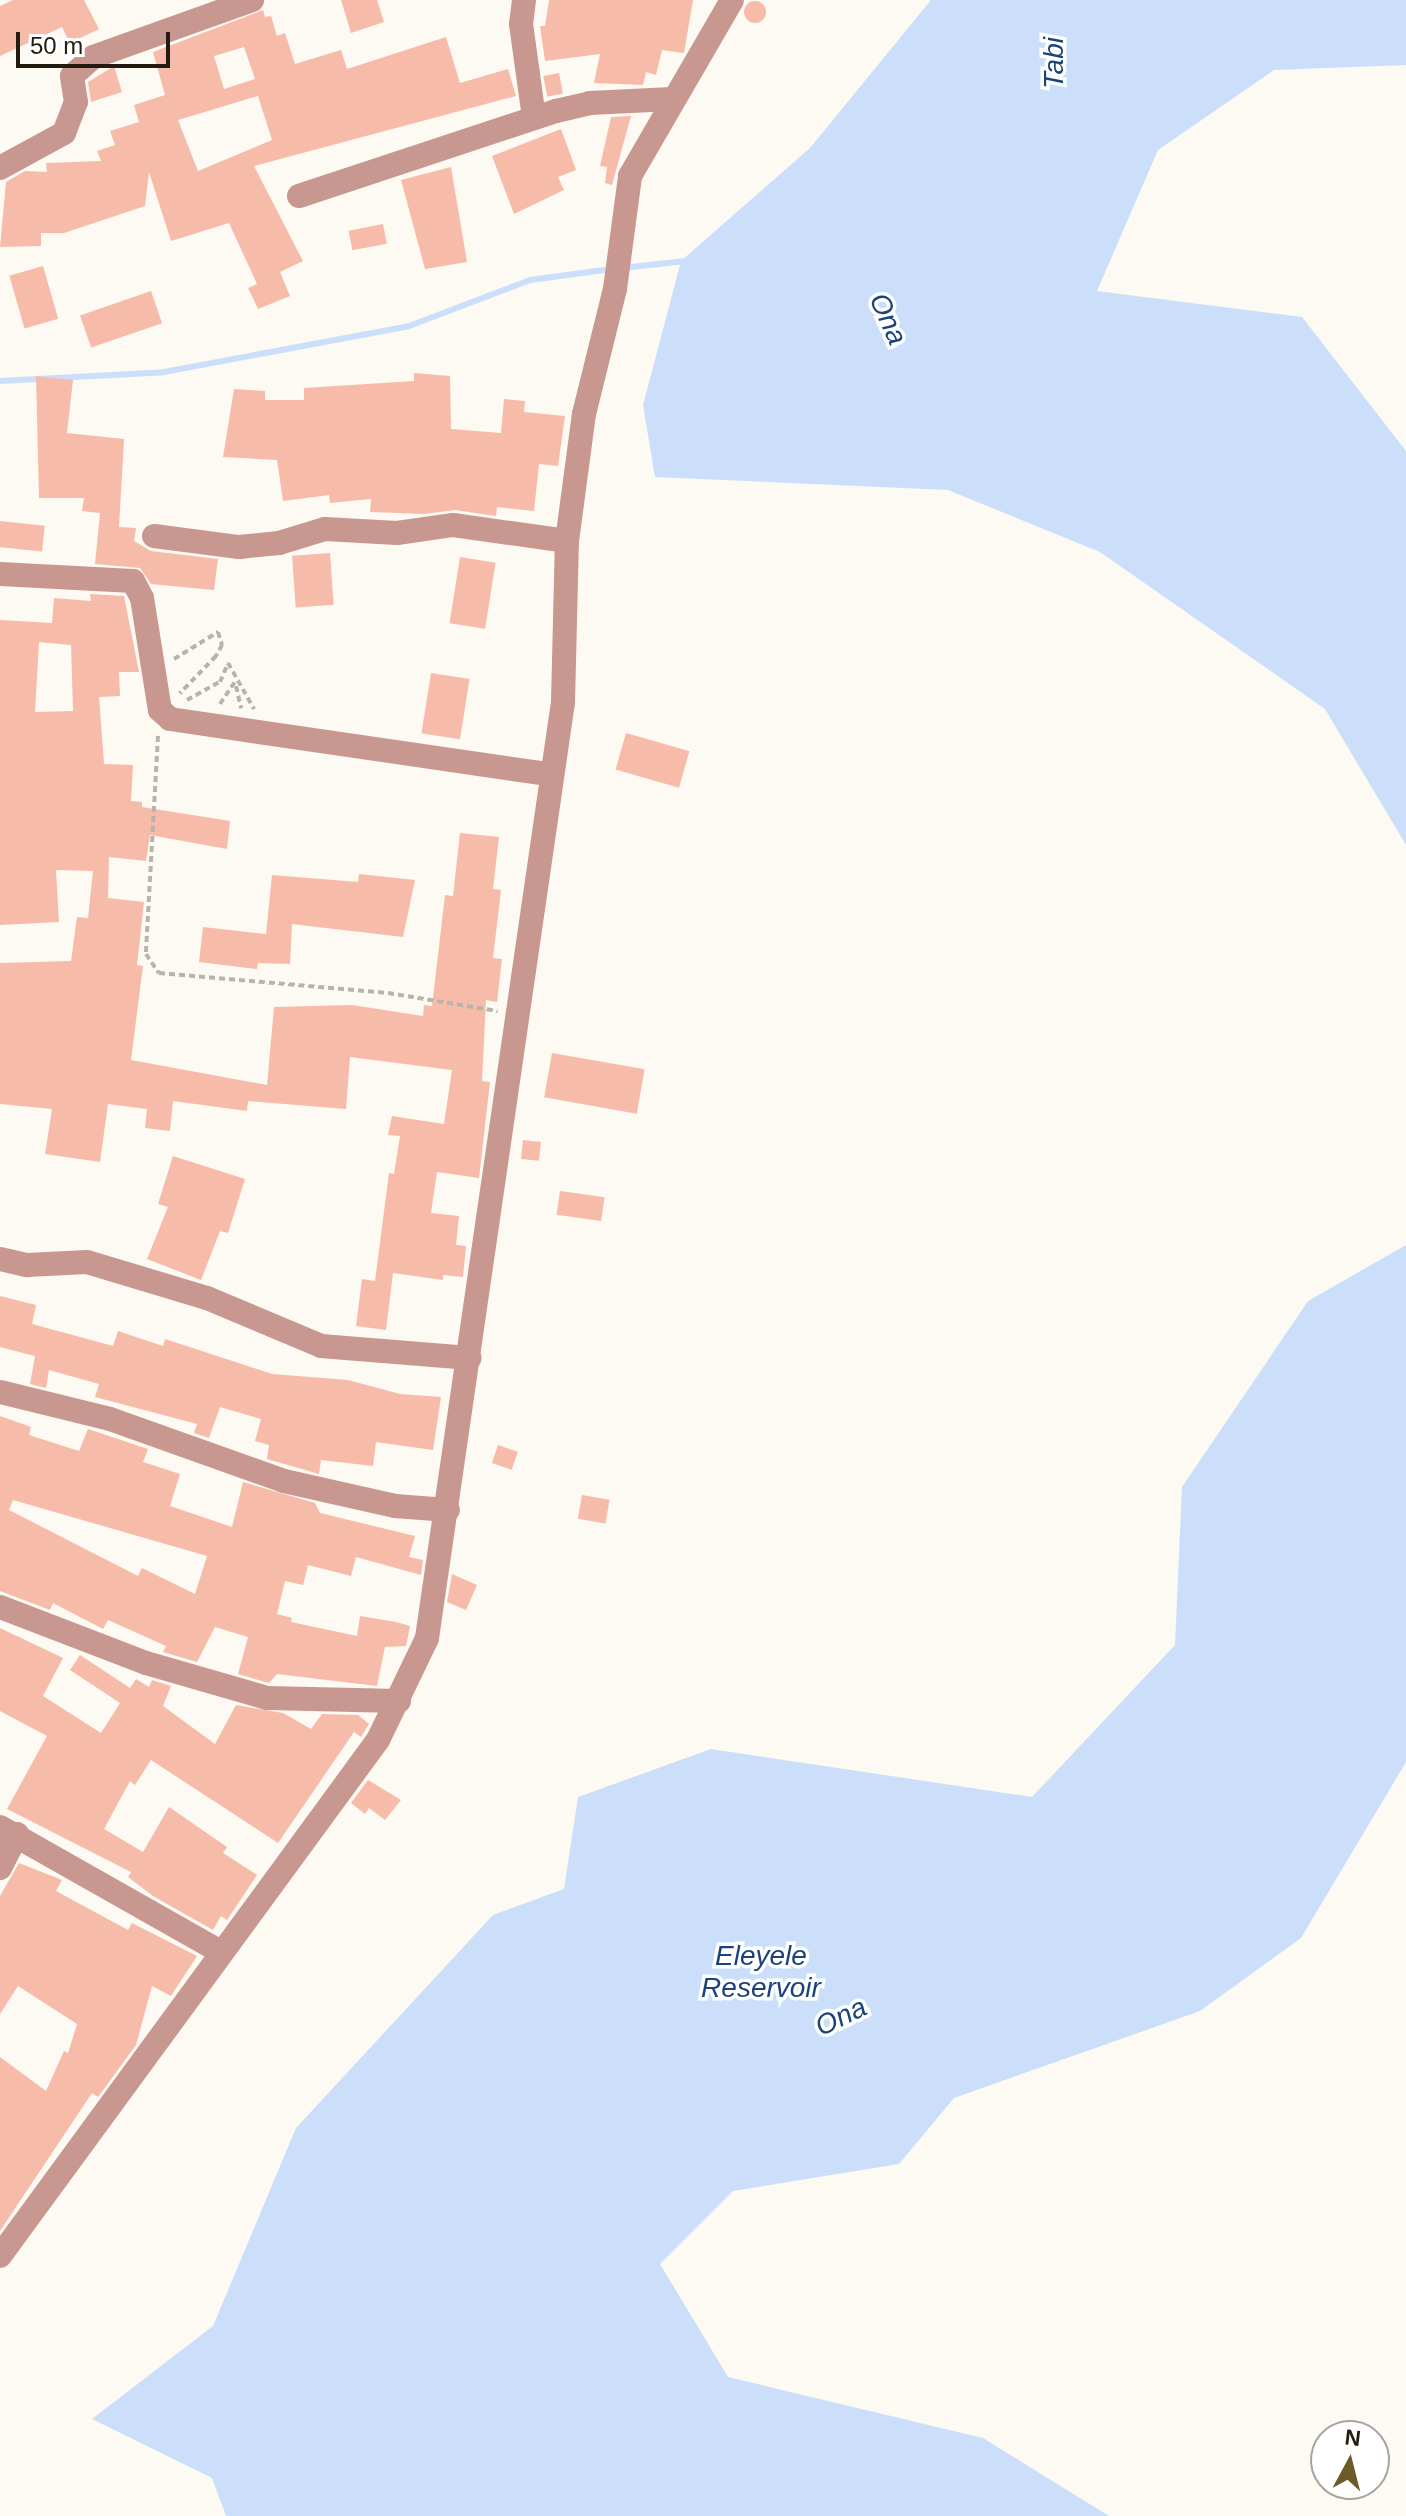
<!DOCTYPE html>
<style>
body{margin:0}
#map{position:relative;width:1406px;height:2516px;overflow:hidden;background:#fdf9f3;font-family:Arial,sans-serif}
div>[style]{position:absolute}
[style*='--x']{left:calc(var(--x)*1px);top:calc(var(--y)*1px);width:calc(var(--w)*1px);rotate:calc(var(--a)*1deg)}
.water>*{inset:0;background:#cbdffb}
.stream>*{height:6px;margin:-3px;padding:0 3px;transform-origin:3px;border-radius:3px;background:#cbdffb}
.building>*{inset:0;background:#f7bbaa;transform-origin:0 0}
.round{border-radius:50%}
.path>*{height:4px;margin-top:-2px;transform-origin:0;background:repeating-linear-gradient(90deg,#b8b3ac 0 6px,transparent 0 10px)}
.street>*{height:24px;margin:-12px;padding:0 12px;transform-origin:12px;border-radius:12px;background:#c8978f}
span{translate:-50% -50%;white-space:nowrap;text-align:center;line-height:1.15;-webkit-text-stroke:7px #fff;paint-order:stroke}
.water-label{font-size:28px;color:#1b437a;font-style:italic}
.north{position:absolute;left:1310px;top:2420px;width:80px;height:80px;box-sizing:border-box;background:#fff;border:2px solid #a7a49f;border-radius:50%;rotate:7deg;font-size:22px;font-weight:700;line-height:32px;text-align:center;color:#231b10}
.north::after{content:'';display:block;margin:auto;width:28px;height:36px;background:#6d5a28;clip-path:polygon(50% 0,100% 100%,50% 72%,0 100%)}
.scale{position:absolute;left:16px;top:32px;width:154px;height:36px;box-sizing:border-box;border:4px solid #231b10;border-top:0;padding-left:10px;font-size:24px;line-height:28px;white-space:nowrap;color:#231b10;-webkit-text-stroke:6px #fff;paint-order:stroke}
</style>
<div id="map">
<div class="water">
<div style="clip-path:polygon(931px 0,1406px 0,1406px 65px,1274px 70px,1158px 150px,1097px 291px,1302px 317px,1406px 451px,1406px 845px,1325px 709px,1100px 552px,948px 490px,655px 477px,643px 405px,681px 261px,810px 148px)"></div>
<div style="clip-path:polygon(1406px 1245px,1406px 1762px,1301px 1938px,1200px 2011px,954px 2098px,899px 2164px,733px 2191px,660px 2264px,728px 2377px,983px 2438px,1109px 2516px,226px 2516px,212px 2478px,92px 2419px,213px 2326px,296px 2128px,493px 1915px,564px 1889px,578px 1797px,711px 1749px,1032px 1797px,1175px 1645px,1182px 1487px,1308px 1301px)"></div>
</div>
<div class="stream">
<div style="--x:622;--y:268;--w:64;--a:-6.2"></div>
<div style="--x:0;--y:381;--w:164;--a:-3.1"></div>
<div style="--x:164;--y:372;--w:249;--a:-10.6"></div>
<div style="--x:409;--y:326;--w:129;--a:-20.8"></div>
<div style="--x:530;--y:280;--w:82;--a:-7.7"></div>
</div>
<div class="building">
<div style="clip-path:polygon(13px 0,84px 0,99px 29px,70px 43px,62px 27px,0 56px,0 6px)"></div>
<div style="clip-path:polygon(341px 0,377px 0,384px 22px,351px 33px)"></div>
<div style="clip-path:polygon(549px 0,693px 0,684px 53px,662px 50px,656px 75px,646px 72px,643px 85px,594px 83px,600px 54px,545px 61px,540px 26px,545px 26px)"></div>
<div class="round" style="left:744px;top:1px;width:22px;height:22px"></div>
<div style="clip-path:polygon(evenodd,263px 10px,265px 17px,271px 16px,277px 36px,285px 33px,295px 64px,341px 50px,347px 69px,446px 37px,460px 83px,508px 69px,516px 96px,254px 166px,303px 261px,280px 272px,290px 296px,258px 309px,248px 288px,257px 284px,229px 223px,171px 241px,149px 172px,145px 206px,64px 233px,41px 233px,41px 246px,0 247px,6px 182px,25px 171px,47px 172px,46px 163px,101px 161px,97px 151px,115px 145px,110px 131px,139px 122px,134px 105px,165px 95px,153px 52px,263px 10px,244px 47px,255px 79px,224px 89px,214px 56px,244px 47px,263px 10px,258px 96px,272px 140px,198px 171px,178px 120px,258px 96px)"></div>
<div style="clip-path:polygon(114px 66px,122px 92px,91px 102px,88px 82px)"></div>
<div style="left:559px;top:73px;width:21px;height:16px;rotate:79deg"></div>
<div style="clip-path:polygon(631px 116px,612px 185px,605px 183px,607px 167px,600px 166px,611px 117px)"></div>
<div style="clip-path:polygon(561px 129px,576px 170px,558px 177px,564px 190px,514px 214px,492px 156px)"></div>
<div style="clip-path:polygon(451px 167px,467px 262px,425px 269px,401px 180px)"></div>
<div style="left:383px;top:224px;width:20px;height:35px;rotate:79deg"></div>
<div style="left:43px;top:266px;width:55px;height:35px;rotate:74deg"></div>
<div style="left:151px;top:291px;width:34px;height:75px;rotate:71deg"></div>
<div style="clip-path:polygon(414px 373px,450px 376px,451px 429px,501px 433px,504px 399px,525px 401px,524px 412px,565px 416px,558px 466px,539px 464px,534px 511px,497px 507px,496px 516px,455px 510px,424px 514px,370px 512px,371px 499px,330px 503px,329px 495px,283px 501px,277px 460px,223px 457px,234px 389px,265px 391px,265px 400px,304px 400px,304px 388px,414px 381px)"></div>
<div style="clip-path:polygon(36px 376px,73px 380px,67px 433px,124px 439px,119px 527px,136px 528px,134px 541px,151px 551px,218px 559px,214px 590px,151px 584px,140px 568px,95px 564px,100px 513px,82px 511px,84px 498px,39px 498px)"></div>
<div style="left:0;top:521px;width:45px;height:26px;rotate:6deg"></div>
<div style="left:330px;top:553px;width:52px;height:38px;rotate:86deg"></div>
<div style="left:460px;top:557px;width:36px;height:67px;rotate:9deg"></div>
<div style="clip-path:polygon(evenodd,90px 594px,124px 596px,139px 672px,119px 672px,120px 696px,99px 697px,104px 764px,133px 765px,131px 801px,142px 802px,142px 807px,230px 821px,227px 849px,150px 835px,146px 861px,109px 857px,108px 898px,144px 902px,137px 965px,143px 966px,131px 1060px,267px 1085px,274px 1007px,352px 1005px,423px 1016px,424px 1005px,432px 1006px,445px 895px,453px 896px,460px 833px,499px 837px,493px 889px,501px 890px,493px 958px,502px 959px,497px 1002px,486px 1000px,482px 1081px,490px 1082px,479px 1178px,437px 1172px,431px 1213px,459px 1216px,456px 1245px,466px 1246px,463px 1277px,443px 1275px,443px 1280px,393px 1273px,386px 1330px,356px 1326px,362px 1279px,375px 1281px,389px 1173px,394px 1174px,400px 1136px,388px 1135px,392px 1116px,444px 1124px,452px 1070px,350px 1057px,346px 1109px,248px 1101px,247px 1111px,173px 1101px,170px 1131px,145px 1128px,147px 1109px,108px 1104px,100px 1162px,45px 1154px,52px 1109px,0 1104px,0 963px,71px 961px,77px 917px,88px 918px,93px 871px,56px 870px,59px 922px,0 925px,0 620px,52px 623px,54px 598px,91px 601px,90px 594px,39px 642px,71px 645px,73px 711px,35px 712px,39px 642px)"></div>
<div style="left:431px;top:673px;width:39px;height:61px;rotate:9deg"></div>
<div style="left:626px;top:733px;width:66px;height:38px;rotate:16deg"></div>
<div style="clip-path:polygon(359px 874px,415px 880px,403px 937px,292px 924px,290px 964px,258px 963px,257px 969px,199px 962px,203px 927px,266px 934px,272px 875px,358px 882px)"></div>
<div style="left:552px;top:1053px;width:94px;height:45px;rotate:10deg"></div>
<div style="left:523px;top:1140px;width:18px;height:19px;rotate:6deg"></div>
<div style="clip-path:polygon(173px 1156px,245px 1179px,228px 1233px,220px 1231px,201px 1280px,147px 1259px,168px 1207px,158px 1204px)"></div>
<div style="left:560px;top:1191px;width:45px;height:24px;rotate:8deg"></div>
<div style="clip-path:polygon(0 1296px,36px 1305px,32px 1324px,113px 1346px,118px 1331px,163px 1346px,165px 1339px,272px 1374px,348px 1380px,400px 1394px,441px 1397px,433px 1450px,376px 1442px,373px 1466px,321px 1460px,319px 1474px,267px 1459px,269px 1445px,255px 1441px,261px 1419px,220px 1407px,209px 1438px,194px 1433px,197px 1424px,95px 1397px,99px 1384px,49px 1370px,46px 1388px,30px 1384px,35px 1356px,0 1347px)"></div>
<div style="clip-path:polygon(evenodd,0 1416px,31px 1427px,29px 1435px,79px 1451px,88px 1429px,148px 1449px,143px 1462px,180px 1474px,170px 1506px,232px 1527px,243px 1482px,315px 1503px,320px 1513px,415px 1536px,409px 1557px,423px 1560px,421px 1575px,356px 1557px,351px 1576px,308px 1565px,303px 1585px,285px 1581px,277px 1614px,292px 1618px,291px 1622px,357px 1636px,360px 1616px,396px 1622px,410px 1626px,406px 1646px,385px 1647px,377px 1686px,277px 1674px,269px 1683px,238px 1674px,248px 1637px,215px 1627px,197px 1662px,163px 1652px,166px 1646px,108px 1620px,103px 1629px,53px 1603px,50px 1610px,0 1591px,0 1416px,13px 1500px,207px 1556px,195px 1594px,142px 1568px,138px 1576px,9px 1510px,13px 1500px)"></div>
<div style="left:498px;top:1445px;width:21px;height:19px;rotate:19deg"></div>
<div style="left:582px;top:1495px;width:28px;height:24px;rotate:10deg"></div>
<div style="clip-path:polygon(452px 1574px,477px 1585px,466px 1610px,447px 1602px)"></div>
<div style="clip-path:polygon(0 1628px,63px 1658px,43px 1696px,101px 1733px,120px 1703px,70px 1670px,80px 1655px,130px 1688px,136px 1679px,149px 1687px,152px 1680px,171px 1686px,163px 1706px,215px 1744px,236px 1705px,283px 1713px,311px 1729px,322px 1714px,358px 1715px,369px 1724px,361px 1737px,354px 1732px,278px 1843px,151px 1760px,135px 1785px,130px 1781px,104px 1829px,143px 1852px,169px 1807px,227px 1847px,223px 1853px,257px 1875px,227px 1920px,221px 1916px,213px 1930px,153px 1896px,128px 1877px,131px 1872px,7px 1809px,47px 1736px,0 1711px)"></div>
<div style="clip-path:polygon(368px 1780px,401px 1800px,385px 1820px,369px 1808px,365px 1814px,351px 1803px)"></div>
<div style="clip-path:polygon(19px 1863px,62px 1880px,56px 1891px,128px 1930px,132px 1923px,197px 1956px,171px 1996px,152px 1986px,136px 2045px,98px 2097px,92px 2093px,0 2231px,0 2057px,46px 2091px,64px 2051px,68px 2053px,77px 2024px,18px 1986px,0 2014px,0 1896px)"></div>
</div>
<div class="path">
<div style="--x:174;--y:659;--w:52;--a:-31.5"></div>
<div style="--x:218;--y:632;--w:14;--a:73"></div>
<div style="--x:222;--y:645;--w:13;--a:119"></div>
<div style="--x:216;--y:656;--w:52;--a:134.2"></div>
<div style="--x:228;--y:663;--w:53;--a:60.5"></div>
<div style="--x:236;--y:686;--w:23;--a:77"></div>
<div style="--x:187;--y:700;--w:38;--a:-29"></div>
<div style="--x:220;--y:682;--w:21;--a:-67"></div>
<div style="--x:220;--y:704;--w:29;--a:-56"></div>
<div style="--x:158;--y:736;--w:218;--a:93.2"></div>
<div style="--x:146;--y:954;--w:23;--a:56"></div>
<div style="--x:159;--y:973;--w:230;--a:5"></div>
<div style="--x:388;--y:993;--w:111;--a:9.3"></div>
</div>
<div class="street">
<div style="--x:524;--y:0;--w:24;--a:97"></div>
<div style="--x:521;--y:24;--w:95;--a:82.1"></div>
<div style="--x:0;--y:168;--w:73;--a:-28.7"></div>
<div style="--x:64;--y:133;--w:33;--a:-69"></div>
<div style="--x:76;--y:102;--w:26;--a:-99"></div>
<div style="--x:72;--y:76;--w:28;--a:-42"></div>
<div style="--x:93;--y:57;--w:169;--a:-19.7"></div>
<div style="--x:299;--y:196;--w:271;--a:-18.3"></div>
<div style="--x:556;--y:111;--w:35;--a:-13"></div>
<div style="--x:590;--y:103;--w:82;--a:-2.8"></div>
<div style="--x:154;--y:536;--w:86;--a:7.4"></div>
<div style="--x:239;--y:547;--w:40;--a:-5.7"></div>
<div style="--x:279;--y:543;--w:48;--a:-16.9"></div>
<div style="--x:325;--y:529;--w:72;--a:3.2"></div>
<div style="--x:397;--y:533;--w:57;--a:-8.1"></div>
<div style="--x:453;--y:525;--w:115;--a:8"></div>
<div style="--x:0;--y:574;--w:133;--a:3"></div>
<div style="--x:133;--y:581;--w:19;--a:62"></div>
<div style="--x:142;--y:598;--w:113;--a:80.9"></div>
<div style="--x:160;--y:710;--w:13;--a:42"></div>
<div style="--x:170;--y:719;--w:386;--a:8.3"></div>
<div style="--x:0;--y:1259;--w:28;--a:13"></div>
<div style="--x:27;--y:1265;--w:60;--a:-2.9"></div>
<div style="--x:87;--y:1262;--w:125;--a:16.7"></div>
<div style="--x:207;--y:1298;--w:124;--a:22.8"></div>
<div style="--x:321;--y:1346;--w:149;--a:4.6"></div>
<div style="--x:0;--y:1392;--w:113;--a:13.8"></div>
<div style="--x:110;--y:1419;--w:185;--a:19.6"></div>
<div style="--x:284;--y:1481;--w:114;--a:12.7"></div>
<div style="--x:395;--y:1506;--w:53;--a:4.3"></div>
<div style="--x:0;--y:1607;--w:156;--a:21"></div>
<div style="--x:146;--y:1663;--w:126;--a:16.1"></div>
<div style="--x:267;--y:1698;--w:132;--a:1.3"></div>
<div style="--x:0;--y:1827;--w:252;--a:29.5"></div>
<div style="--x:0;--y:1868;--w:38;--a:-63"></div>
<div style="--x:0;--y:2256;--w:640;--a:-53.78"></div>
<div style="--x:378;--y:1740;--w:113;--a:-64.3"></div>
<div style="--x:427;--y:1638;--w:946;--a:-81.73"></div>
<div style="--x:563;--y:702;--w:161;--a:-88.6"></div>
<div style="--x:567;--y:541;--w:128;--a:-82.4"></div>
<div style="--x:584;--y:414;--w:129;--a:-76.1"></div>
<div style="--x:615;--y:289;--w:114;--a:-82.4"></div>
<div style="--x:630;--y:176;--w:203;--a:-59.9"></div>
</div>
<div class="water-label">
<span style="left:1054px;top:63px;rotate:-90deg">Tabi</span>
<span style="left:888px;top:319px;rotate:66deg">Ona</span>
<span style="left:761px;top:1972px">Eleyele<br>Reservoir</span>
<span style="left:841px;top:2017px;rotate:-26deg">Ona</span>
</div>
<div class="north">N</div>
<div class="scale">50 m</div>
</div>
